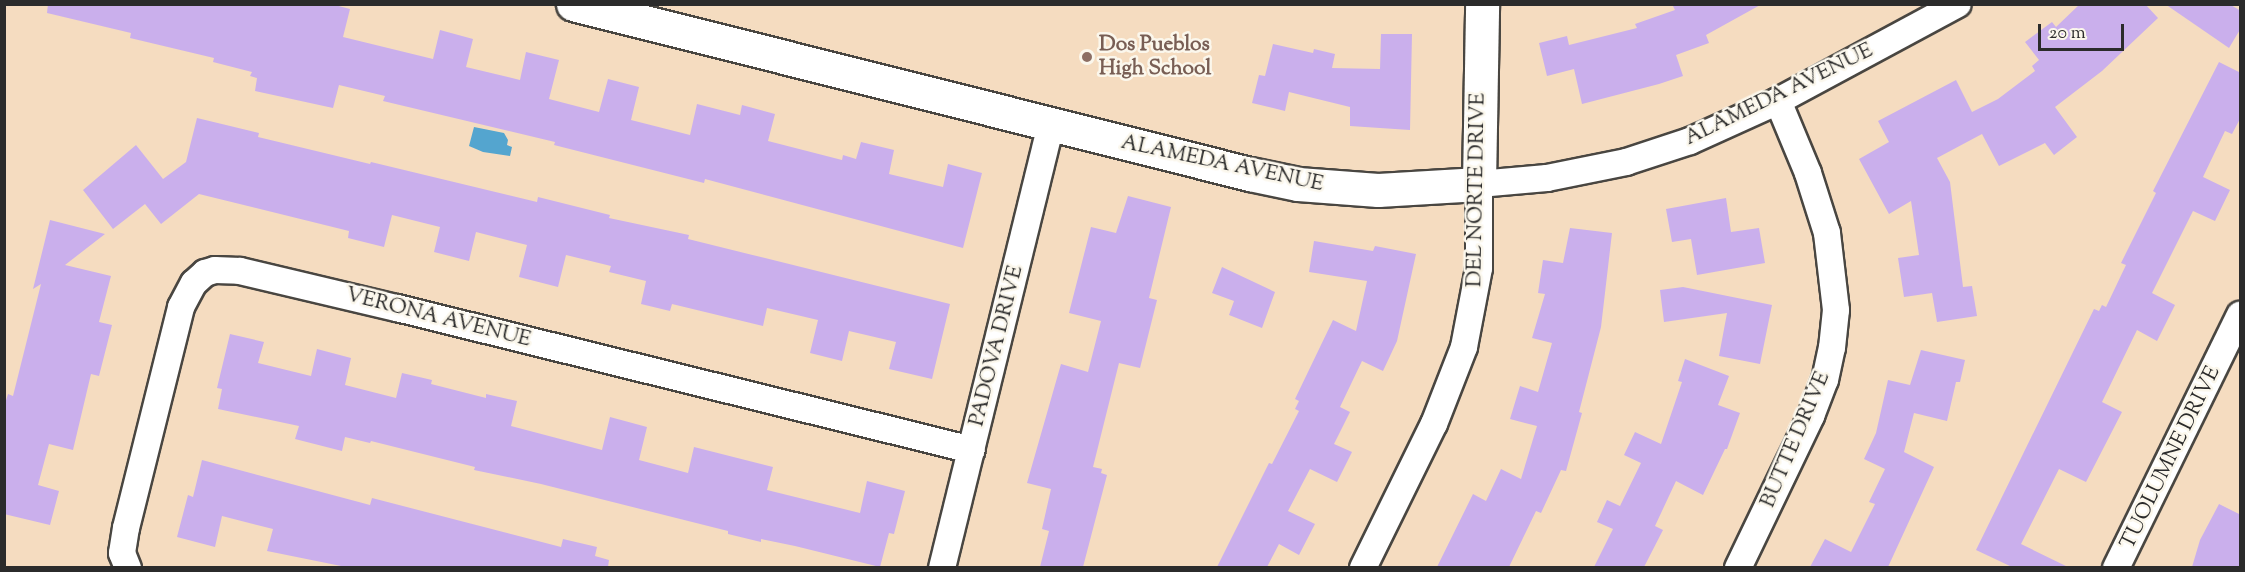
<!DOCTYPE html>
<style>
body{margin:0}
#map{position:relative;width:2245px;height:572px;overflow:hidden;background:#f5dcc0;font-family:"Sorts Mill Goudy",serif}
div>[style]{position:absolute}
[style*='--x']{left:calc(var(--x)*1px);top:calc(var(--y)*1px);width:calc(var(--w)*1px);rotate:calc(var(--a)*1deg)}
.water>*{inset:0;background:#54a5cf}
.building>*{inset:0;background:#caafec}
.roads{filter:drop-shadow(2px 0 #494641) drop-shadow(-2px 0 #494641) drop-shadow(0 2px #494641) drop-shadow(0 -2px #494641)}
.street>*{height:26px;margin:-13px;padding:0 13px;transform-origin:13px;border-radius:13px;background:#fff}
.secondary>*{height:33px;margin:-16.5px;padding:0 16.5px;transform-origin:16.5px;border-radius:16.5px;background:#fff}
.dots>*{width:16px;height:16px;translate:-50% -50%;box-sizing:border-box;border:3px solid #fbf7ec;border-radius:50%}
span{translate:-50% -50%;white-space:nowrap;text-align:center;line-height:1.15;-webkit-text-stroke:5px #fbf7ec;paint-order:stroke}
.education-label{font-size:21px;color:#785e54;font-weight:700}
.left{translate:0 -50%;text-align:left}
.street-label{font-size:21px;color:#2b2b2b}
.frame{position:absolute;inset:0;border:6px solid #2b2b2b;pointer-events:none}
.scale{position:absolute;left:2038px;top:24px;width:86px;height:27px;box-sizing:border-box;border:3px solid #2b2b2b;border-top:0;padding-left:8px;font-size:18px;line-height:21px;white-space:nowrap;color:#2b2b2b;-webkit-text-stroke:4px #fbf7ec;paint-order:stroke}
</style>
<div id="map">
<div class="water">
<div style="clip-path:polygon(474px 127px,504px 133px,508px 140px,507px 145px,512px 147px,510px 156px,483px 152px,469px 146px)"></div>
</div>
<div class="building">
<div style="clip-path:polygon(48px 4px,331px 4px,350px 9px,343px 37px,433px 59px,440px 30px,473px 39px,466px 67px,520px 80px,526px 52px,559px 60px,549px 99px,599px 112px,608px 79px,639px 87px,631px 120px,690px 135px,697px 104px,740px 115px,742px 105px,775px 114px,768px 141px,842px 160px,843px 155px,856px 159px,861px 142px,894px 150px,889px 174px,943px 187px,948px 164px,982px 173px,963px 248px,705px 179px,704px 183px,554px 145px,555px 142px,383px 101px,385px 96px,339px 85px,333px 108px,255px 91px,257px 78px,250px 76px,252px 72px,213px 62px,214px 58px,130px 38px,131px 33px,47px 13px)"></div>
<div style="clip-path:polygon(1672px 4px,1762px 4px,1706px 35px,1709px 43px,1676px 55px,1683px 76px,1659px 84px,1582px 104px,1574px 69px,1547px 76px,1539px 43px,1567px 36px,1569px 45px,1637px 28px,1635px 24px,1675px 10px)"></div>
<div style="clip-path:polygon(2080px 4px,2145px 4px,2158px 18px,2102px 71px,2055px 107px,2077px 137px,2054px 155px,2045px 143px,1999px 166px,1982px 134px,1937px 158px,1950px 182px,1963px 287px,1972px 286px,1977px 316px,1937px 322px,1932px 293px,1904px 297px,1898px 258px,1919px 255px,1911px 201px,1889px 214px,1859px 159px,1889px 142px,1878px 121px,1956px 80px,1972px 112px,1998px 99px,2035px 71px,2032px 66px,2039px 60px,2025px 42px,2052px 22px,2056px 27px)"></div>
<div style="clip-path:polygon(2165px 4px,2229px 4px,2241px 11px,2241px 28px,2229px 48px)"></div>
<div style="clip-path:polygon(1381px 34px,1412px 34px,1410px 130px,1350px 126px,1350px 107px,1289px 92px,1285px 111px,1252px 103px,1259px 75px,1265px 76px,1273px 44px,1313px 53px,1314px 49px,1335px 54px,1332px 68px,1380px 69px)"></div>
<div style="clip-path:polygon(2219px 62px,2241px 73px,2241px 117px,2232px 134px,2225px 131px,2203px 177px,2230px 190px,2215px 221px,2193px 211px,2152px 293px,2175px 305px,2157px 341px,2137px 330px,2102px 402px,2122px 412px,2086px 482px,2059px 469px,2021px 544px,2068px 567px,2012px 567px,1976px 550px,2094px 309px,2099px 311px,2102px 305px,2106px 307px,2126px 265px,2121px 263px,2156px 193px,2153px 191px)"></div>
<div style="clip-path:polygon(197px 118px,259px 133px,258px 137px,370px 164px,371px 162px,537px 202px,538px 197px,610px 215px,609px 218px,689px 235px,688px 239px,950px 304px,932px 379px,889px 369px,896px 342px,849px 331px,842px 361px,810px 353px,818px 320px,767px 308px,763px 326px,672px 304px,670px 311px,641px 304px,646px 281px,609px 272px,611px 266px,566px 255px,558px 287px,519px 277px,527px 245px,476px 232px,469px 261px,434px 252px,440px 227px,392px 215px,384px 247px,348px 238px,349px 231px,199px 194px,161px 224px,145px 204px,113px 229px,83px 190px,136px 145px,163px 179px,186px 162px)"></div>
<div style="clip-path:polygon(1128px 196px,1171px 207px,1149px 298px,1157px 300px,1140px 368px,1119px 363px,1093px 467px,1102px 469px,1101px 473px,1107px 475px,1083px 567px,1040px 567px,1049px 531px,1042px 529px,1051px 489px,1027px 483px,1061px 364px,1088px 372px,1101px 321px,1069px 313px,1091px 227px,1116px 233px)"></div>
<div style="clip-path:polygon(1726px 198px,1731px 232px,1759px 228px,1765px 263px,1697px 275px,1691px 239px,1672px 242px,1666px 209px)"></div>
<div style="clip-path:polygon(50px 220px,105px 234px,65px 265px,111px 276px,99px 322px,112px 325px,99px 376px,91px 374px,73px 450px,49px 444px,38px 485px,59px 491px,50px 525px,4px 514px,4px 407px,8px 394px,13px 396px,41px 284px,33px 289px)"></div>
<div style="clip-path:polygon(1570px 228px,1612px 233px,1601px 327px,1579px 412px,1582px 413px,1566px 471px,1561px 470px,1541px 513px,1536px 511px,1509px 567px,1437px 567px,1473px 494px,1486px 501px,1501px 469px,1521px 479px,1537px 426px,1510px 419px,1520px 386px,1538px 392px,1552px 343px,1532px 338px,1545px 294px,1538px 293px,1543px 260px,1563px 263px)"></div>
<div style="clip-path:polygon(1314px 241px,1373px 251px,1375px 246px,1416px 254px,1397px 341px,1383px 371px,1362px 361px,1340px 407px,1350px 412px,1334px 444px,1352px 452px,1337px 482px,1310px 469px,1288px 511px,1315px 524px,1299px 555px,1279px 544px,1267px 567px,1217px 567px,1269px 463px,1272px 464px,1299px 411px,1295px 409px,1299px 401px,1295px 399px,1333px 320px,1356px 331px,1367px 281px,1309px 272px)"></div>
<div style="clip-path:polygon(1222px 267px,1275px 292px,1262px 328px,1229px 315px,1234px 301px,1212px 293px)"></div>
<div style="clip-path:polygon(1683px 287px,1772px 305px,1760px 364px,1719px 356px,1727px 313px,1664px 322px,1660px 290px)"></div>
<div style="clip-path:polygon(230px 334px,264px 342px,258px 363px,311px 376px,317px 349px,351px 358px,345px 385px,396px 398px,402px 373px,432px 380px,431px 384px,486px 398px,486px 394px,517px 401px,511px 426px,602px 450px,610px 417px,647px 427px,639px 460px,688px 473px,694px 447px,773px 467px,767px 490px,860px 513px,867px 481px,905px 491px,894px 534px,889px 533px,880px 567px,795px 546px,761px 539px,761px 542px,728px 534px,728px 531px,541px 484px,474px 470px,475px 467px,371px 441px,370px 443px,345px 437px,342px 451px,295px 439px,299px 426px,218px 409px,222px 389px,217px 388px)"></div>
<div style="clip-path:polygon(1921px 350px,1965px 360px,1960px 382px,1956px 382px,1947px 421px,1914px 413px,1904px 452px,1934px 467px,1888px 567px,1810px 567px,1825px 539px,1851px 552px,1875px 504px,1869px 502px,1885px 469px,1864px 459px,1876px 433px,1888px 380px,1910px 385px)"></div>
<div style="clip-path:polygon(1685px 359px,1729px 376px,1718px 405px,1740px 413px,1727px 449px,1725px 449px,1703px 495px,1676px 481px,1655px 526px,1663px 530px,1644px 567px,1594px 567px,1613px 529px,1597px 522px,1607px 500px,1620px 506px,1641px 463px,1624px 455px,1635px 432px,1661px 444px,1682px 382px,1678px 381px)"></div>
<div style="clip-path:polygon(202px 460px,370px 505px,372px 498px,561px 547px,563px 539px,597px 547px,595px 556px,609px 560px,608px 567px,346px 567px,267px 551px,273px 529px,222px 516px,215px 547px,177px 537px,188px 495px,193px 497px)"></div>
<div style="clip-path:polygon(2219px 504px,2241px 515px,2241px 567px,2192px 567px,2200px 540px)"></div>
</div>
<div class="roads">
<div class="street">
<div style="--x:128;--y:568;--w:16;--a:-112"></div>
<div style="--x:122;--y:553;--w:25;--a:-81"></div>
<div style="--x:126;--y:528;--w:228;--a:-76"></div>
<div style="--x:181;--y:307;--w:27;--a:-62"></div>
<div style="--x:194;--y:283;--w:15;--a:-42"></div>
<div style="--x:205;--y:273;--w:10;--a:-17"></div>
<div style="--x:215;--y:270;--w:25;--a:2"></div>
<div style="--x:240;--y:271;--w:161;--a:13.3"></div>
<div style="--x:397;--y:308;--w:592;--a:13.87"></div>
<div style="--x:942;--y:568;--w:456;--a:-76.2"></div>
<div style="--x:1363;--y:568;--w:161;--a:-63.8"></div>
<div style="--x:1434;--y:424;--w:83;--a:-68.7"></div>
<div style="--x:1464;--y:347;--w:80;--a:-79.2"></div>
<div style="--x:1479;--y:268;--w:84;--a:-90"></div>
<div style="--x:1479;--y:184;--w:68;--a:-5"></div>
<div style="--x:1547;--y:178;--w:81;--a:-11.4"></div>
<div style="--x:1626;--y:162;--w:67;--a:-18.2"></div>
<div style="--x:1690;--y:141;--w:97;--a:-24.4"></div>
<div style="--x:1778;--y:101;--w:204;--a:-28.3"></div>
<div style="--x:1738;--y:568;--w:169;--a:-64.3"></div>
<div style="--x:1811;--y:416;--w:39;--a:-69"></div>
<div style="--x:1825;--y:380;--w:33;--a:-78"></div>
<div style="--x:1832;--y:348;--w:38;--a:-84"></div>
<div style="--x:1836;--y:310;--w:78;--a:-96.7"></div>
<div style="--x:1827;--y:233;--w:63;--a:-107.6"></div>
<div style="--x:1808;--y:173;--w:78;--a:-112.6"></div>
<div style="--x:2116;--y:568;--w:282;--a:-63.9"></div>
</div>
<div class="secondary">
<div style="--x:573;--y:4;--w:698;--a:14.1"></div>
<div style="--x:1250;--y:174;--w:49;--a:11.8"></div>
<div style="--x:1298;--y:184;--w:80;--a:4.3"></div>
<div style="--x:1378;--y:190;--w:101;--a:-3.4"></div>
<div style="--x:1479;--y:184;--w:180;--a:-89"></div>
</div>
</div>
<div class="dots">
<div style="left:1087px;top:57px;background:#8d6e63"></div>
</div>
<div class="education-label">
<span class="left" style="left:1099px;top:57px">Dos Pueblos<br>High School</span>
</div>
<div class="street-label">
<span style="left:1779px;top:95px;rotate:-26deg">ALAMEDA AVENUE</span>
<span style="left:1222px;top:164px;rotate:12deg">ALAMEDA AVENUE</span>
<span style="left:1477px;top:190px;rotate:-89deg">DEL NORTE DRIVE</span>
<span style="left:438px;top:318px;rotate:14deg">VERONA AVENUE</span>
<span style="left:997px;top:346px;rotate:-76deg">PADOVA DRIVE</span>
<span style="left:1796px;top:440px;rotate:-67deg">BUTTE DRIVE</span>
<span style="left:2171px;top:458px;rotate:-64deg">TUOLUMNE DRIVE</span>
</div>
<div class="frame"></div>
<div class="scale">20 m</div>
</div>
